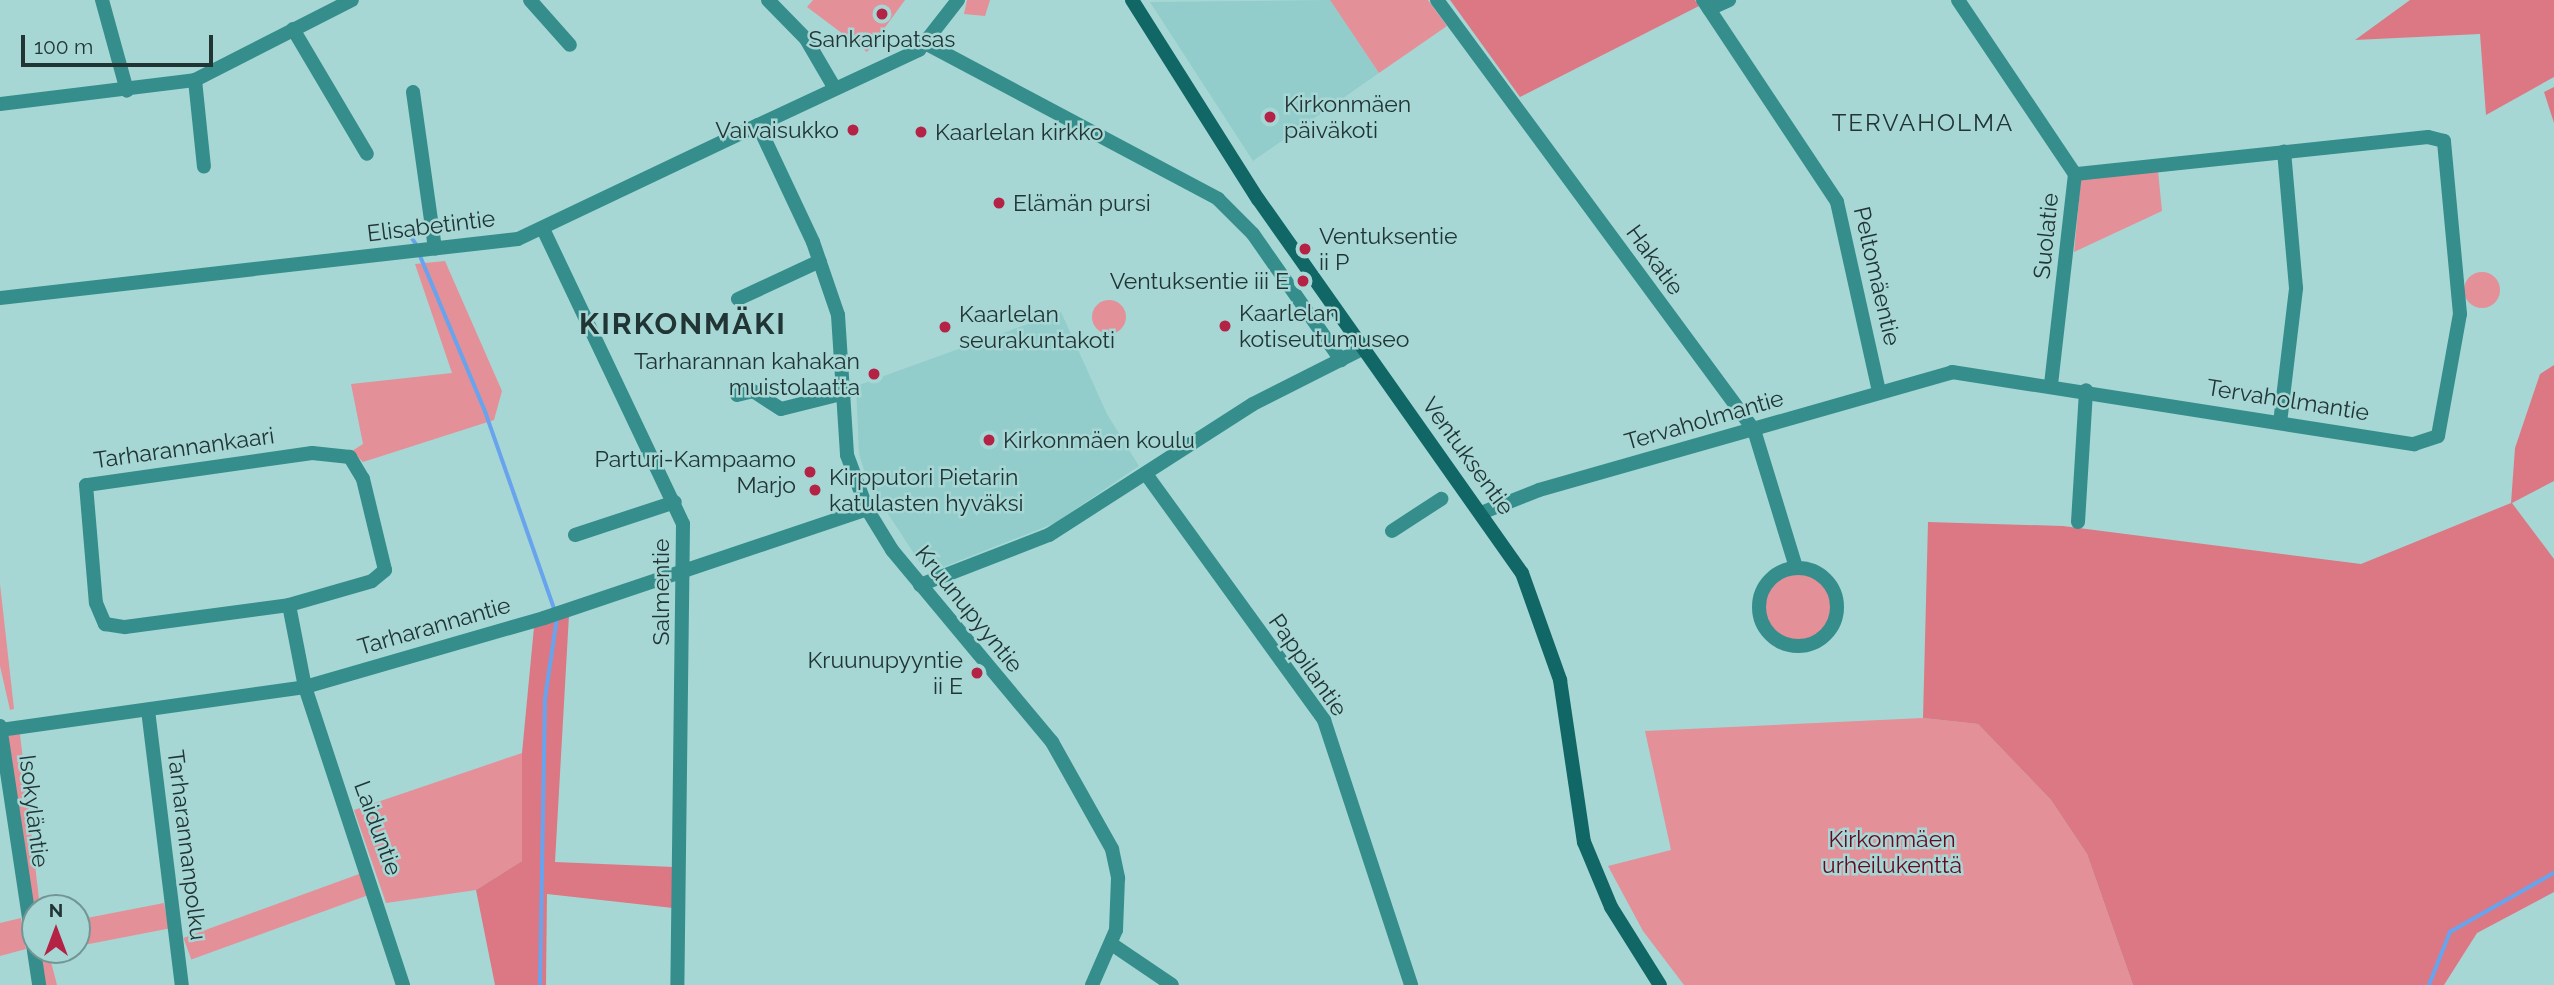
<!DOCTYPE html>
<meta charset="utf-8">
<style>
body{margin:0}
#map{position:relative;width:2554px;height:985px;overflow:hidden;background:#a6d7d5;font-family:Raleway,sans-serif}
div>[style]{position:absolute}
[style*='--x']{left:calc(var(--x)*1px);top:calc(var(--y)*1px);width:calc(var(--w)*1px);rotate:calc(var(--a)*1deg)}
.built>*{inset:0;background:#92cdcb}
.green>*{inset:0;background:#e49098;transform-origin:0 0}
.round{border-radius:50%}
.forest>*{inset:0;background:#dc7884}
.stream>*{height:3.5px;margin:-1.75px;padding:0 1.75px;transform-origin:1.75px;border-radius:1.75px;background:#68a4ed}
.minor>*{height:14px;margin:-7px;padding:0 7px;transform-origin:7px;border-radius:7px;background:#358e8c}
.minor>.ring{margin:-7px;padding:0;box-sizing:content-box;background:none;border:14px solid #358e8c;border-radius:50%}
.tertiary>*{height:14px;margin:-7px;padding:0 7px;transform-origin:7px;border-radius:7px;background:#358e8c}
.secondary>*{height:14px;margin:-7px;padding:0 7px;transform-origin:7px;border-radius:7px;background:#106766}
.dots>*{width:19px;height:19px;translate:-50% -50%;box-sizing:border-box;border:4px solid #a6d7d5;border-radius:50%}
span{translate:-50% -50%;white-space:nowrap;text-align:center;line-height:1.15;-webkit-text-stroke:5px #a6d7d5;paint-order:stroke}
.poi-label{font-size:23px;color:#223535}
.left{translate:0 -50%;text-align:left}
.right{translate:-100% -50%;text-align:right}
.street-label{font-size:23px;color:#223535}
.park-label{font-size:23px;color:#660821}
.neighbourhood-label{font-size:24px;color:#223535;letter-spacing:2px}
.district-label{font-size:30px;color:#223535;font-weight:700;letter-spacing:2px}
.north{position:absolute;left:21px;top:894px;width:70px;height:70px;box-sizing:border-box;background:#a6d7d5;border:2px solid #719695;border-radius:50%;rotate:0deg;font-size:19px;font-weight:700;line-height:28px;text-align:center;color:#223535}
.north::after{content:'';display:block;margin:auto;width:24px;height:32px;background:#b42245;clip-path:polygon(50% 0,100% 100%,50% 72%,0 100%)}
.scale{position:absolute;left:21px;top:35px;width:192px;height:32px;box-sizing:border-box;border:4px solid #223535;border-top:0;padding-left:9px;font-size:21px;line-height:24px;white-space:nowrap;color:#223535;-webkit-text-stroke:5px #a6d7d5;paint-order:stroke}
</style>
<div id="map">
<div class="built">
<div style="clip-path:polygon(1330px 0,1379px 73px,1253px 161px,1150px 2px)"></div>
<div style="clip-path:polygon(1061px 312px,1107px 414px,1139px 466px,1055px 523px,941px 568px,922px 566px,868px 483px,859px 454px,856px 386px)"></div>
</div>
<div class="green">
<div style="clip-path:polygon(813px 0,905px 0,867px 52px,807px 7px)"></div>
<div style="clip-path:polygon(967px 0,990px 0,985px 16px,964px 14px)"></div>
<div style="clip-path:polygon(1330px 0,1428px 0,1447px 26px,1379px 73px)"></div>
<div style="clip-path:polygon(2158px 171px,2162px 211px,2074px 252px,2081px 179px)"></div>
<div style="clip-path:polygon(445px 261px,502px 391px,494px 420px,363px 462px,352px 451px,363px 444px,351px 384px,452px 373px,415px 264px)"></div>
<div class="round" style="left:2464px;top:272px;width:36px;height:36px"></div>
<div class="round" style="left:1092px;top:300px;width:34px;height:34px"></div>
<div class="round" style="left:1765px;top:574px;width:66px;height:66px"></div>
<div style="clip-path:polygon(0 584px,14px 709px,10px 710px,0 666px)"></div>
<div style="clip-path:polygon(1923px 718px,1978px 724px,2051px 800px,2087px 854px,2133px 985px,1684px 985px,1643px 931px,1608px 866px,1671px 850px,1645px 731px)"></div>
<div style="clip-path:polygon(20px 734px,40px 908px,35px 927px,5px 736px)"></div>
<div style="clip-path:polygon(522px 753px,522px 861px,476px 890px,386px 903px,354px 810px)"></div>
<div style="left:362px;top:873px;width:23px;height:190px;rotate:70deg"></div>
<div style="left:164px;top:903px;width:26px;height:88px;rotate:79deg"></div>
<div style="clip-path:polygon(21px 918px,26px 949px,0 956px,0 923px)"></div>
<div style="clip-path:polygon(35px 950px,48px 950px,57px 985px,44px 985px)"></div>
</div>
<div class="forest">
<div style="clip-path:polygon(1450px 0,1695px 0,1699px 6px,1520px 97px)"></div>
<div style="clip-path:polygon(2410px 0,2554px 0,2554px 77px,2486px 115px,2480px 34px,2355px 40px)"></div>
<div style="clip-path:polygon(2554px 87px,2554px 123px,2544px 92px)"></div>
<div style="clip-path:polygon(2554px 365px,2554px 481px,2512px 503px,2554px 559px,2554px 892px,2477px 933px,2444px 985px,2133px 985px,2087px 854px,2051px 800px,1978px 724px,1923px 718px,1928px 522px,2063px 526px,2361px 564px,2511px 503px,2515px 448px,2540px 374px)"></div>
<div style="clip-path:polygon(569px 615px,555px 862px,674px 867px,673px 908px,547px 894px,546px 985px,495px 985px,476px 890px,522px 861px,522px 753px,534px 627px)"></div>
</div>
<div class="stream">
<div style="--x:405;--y:227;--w:24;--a:57"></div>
<div style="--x:420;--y:255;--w:171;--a:67.3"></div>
<div style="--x:486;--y:413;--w:209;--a:70.7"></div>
<div style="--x:540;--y:985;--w:286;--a:-89"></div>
<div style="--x:545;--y:699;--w:82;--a:-81.6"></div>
<div style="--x:2429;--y:985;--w:57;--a:-68.4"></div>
<div style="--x:2450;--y:932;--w:120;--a:-29.6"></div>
</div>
<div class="minor">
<div style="--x:102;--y:0;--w:94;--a:74.6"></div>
<div style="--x:530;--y:0;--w:60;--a:48.4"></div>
<div style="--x:768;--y:0;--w:54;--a:45.7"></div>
<div style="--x:806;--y:39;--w:56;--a:59.7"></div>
<div style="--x:1437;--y:0;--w:534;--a:53.6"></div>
<div style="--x:1754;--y:430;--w:143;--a:73"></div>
<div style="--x:1703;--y:0;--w:242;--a:56.4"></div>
<div style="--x:1837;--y:202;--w:195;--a:77.5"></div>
<div style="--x:1958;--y:0;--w:210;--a:56.1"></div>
<div style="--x:2075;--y:174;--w:211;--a:96.5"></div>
<div style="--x:1709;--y:9;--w:22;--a:-24"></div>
<div style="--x:293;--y:29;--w:145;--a:59.4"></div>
<div style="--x:927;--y:44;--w:330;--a:28"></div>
<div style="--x:1218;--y:199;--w:49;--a:45"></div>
<div style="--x:1253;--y:234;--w:154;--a:55.1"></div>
<div style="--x:195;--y:80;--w:87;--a:84.1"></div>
<div style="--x:413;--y:92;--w:158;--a:82"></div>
<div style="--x:0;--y:104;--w:196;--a:-7"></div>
<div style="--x:195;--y:80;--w:176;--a:-27"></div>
<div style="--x:544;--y:231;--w:324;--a:64.6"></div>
<div style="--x:683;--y:524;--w:461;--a:90.7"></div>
<div style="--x:0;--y:298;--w:521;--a:-6.5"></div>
<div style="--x:518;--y:239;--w:266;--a:-25.4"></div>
<div style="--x:738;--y:299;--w:90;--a:-24.9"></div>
<div style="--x:737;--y:395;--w:16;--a:-14"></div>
<div style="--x:753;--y:391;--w:33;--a:33"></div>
<div style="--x:781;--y:409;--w:66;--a:-14"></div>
<div style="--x:2280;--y:423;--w:136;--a:-83.2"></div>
<div style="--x:2296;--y:288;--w:137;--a:-95"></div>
<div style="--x:1146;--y:474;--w:304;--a:54.1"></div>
<div style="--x:1324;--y:720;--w:279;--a:71.8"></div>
<div style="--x:1481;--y:513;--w:62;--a:-21.6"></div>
<div style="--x:1539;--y:490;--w:430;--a:-15.9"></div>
<div style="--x:1952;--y:372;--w:468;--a:8.9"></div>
<div style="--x:2414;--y:444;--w:25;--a:-18"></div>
<div style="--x:2438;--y:436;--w:124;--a:-79.8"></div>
<div style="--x:2460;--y:314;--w:174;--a:-95.3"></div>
<div style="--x:2444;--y:141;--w:16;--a:-166"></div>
<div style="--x:2428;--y:137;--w:355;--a:174"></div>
<div style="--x:2078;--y:522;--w:132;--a:-86.5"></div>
<div style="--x:1392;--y:531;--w:59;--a:-33.1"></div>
<div style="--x:575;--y:535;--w:105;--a:-18.3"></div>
<div class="ring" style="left:1759px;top:568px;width:64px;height:64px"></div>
<div style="--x:920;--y:585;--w:138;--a:-21.2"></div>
<div style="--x:1049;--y:535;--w:242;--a:-32.7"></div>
<div style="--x:1253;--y:404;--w:122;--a:-26.8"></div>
<div style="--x:289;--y:605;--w:86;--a:-16.1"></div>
<div style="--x:372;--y:581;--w:17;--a:-40"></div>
<div style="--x:385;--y:570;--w:94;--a:-103.6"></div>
<div style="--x:363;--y:479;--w:26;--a:-121"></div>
<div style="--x:350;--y:457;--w:38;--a:-174"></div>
<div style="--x:312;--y:453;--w:228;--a:171.9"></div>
<div style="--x:86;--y:485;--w:118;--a:85.2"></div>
<div style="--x:96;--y:603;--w:23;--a:67"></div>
<div style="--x:105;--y:624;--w:20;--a:9"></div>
<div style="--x:125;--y:627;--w:165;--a:-7.6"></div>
<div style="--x:289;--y:605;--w:84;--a:79"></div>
<div style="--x:305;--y:687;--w:314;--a:71.8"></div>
<div style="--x:148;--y:710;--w:277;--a:83"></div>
<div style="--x:0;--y:730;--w:308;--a:-8"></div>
<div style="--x:305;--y:687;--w:249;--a:-16.1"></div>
<div style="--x:544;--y:618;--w:341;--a:-18.6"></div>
<div style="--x:1113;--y:945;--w:71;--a:34.1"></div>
</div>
<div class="tertiary">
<div style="--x:958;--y:0;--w:63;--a:128"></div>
<div style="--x:919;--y:50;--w:178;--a:155"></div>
<div style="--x:758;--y:125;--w:129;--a:64.8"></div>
<div style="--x:813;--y:242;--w:77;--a:71.1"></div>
<div style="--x:838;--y:315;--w:140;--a:86.3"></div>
<div style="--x:847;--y:455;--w:58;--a:69.7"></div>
<div style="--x:867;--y:509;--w:48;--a:58.6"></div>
<div style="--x:892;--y:550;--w:250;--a:50.2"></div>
<div style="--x:1052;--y:742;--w:123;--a:60.7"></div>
<div style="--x:1112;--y:849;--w:30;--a:78"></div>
<div style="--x:1118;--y:878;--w:52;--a:92.2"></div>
<div style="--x:1116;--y:930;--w:60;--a:113.6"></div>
<div style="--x:0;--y:726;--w:262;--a:81.4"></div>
</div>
<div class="secondary">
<div style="--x:1132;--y:0;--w:236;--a:57.7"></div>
<div style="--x:1258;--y:199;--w:458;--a:54.8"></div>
<div style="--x:1522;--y:573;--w:114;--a:70.4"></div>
<div style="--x:1560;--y:680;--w:164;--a:81.6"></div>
<div style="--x:1584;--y:842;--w:70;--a:67.4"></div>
<div style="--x:1611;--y:907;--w:92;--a:57.9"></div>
</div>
<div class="dots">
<div style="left:882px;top:14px;background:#b42245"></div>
<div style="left:1270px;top:117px;background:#b42245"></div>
<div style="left:853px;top:130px;background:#b42245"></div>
<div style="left:921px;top:132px;background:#b42245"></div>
<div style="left:999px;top:203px;background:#b42245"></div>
<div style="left:1305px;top:249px;background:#b42245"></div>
<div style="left:1303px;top:281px;background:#b42245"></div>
<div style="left:1225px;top:326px;background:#b42245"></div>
<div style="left:945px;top:327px;background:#b42245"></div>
<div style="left:874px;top:374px;background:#b42245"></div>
<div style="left:989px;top:440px;background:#b42245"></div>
<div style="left:810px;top:472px;background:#b42245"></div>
<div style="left:815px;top:490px;background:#b42245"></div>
<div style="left:977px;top:673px;background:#b42245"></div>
</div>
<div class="poi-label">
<span style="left:882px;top:39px">Sankaripatsas</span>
<span class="left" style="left:1284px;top:117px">Kirkonmäen<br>päiväkoti</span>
<span class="right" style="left:839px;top:130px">Vaivaisukko</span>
<span class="left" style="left:935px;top:132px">Kaarlelan kirkko</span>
<span class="left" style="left:1013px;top:203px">Elämän pursi</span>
<span class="left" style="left:1319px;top:249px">Ventuksentie<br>ii P</span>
<span class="right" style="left:1289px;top:281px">Ventuksentie iii E</span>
<span class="left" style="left:1239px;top:326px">Kaarlelan<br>kotiseutumuseo</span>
<span class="left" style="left:959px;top:327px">Kaarlelan<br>seurakuntakoti</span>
<span class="right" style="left:860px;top:374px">Tarharannan kahakan<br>muistolaatta</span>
<span class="left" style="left:1003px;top:440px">Kirkonmäen koulu</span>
<span class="right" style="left:796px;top:472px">Parturi-Kampaamo<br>Marjo</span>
<span class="left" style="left:829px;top:490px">Kirpputori Pietarin<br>katulasten hyväksi</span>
<span class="right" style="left:963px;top:673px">Kruunupyyntie<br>ii E</span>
</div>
<div class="street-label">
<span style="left:431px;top:226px;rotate:-7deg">Elisabetintie</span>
<span style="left:2046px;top:236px;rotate:-84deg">Suolatie</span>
<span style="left:1655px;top:260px;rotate:54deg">Hakatie</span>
<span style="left:1877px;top:276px;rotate:77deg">Peltomäentie</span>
<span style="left:2288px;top:400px;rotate:9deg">Tervaholmantie</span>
<span style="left:1704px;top:420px;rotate:-16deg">Tervaholmantie</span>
<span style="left:184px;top:448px;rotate:-8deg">Tarharannankaari</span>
<span style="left:1468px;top:456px;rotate:54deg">Ventuksentie</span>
<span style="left:661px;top:592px;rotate:-90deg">Salmentie</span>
<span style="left:969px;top:609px;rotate:51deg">Kruunupyyntie</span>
<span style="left:434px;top:626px;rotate:-16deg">Tarharannantie</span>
<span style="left:1308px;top:665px;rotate:55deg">Pappilantie</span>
<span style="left:34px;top:811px;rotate:83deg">Isokyläntie</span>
<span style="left:378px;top:828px;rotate:70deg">Laiduntie</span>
<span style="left:187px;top:845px;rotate:83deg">Tarharannanpolku</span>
</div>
<div class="park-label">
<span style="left:1892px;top:852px">Kirkonmäen<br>urheilukenttä</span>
</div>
<div class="neighbourhood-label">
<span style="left:1923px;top:123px">TERVAHOLMA</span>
</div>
<div class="district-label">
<span style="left:683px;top:324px">KIRKONMÄKI</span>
</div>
<div class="north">N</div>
<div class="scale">100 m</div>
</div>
